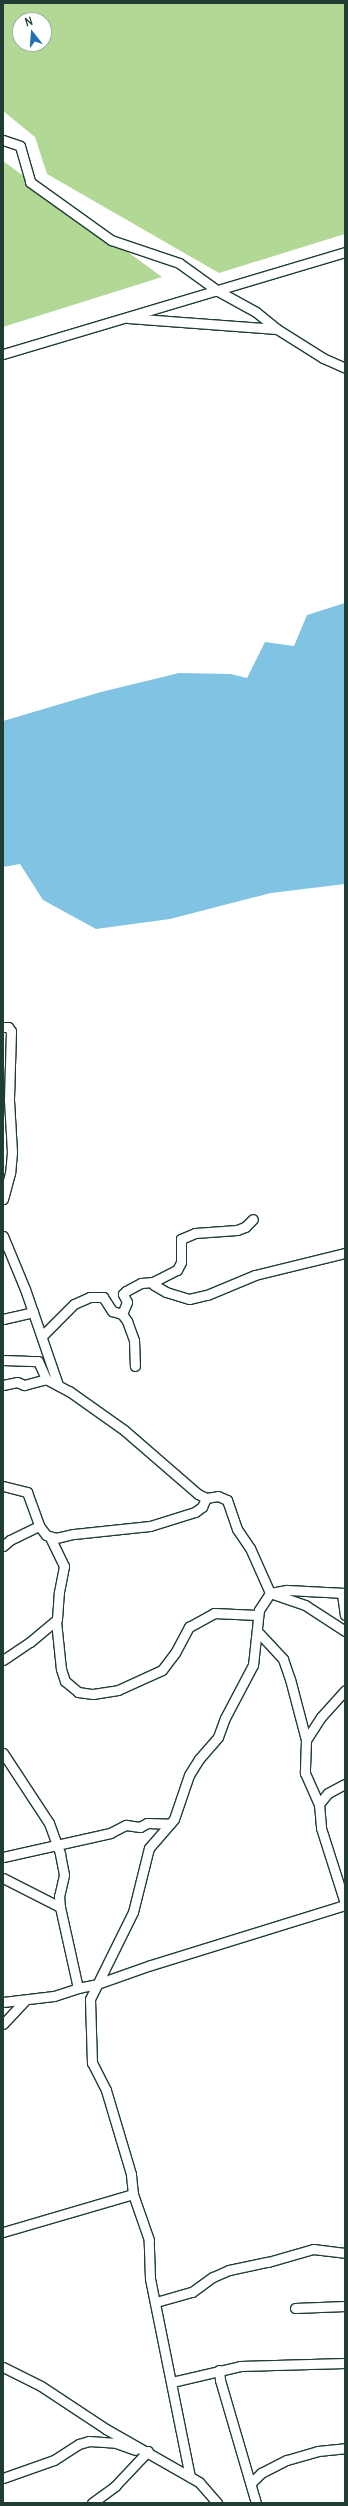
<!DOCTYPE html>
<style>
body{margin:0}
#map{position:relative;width:348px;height:2506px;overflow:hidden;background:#fff;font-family:Delius,sans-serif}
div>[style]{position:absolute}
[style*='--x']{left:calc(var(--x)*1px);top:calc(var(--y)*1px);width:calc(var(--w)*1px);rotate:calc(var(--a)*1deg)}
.green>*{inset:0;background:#b1d894}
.water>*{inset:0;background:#81c3e2}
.roads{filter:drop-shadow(1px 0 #1f3d34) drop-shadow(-1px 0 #1f3d34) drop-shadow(0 1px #1f3d34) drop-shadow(0 -1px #1f3d34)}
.minor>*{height:9px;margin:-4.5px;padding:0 4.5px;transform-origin:4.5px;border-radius:4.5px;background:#fff}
span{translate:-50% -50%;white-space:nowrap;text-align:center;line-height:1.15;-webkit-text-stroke:3.5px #fff;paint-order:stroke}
.frame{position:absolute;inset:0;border:4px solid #1f3d34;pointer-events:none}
.north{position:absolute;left:12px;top:12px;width:40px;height:40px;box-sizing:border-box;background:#fff;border:1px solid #a5b1ae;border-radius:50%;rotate:343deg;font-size:11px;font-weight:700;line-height:16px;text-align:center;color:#1f3d34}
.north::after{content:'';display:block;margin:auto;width:14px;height:18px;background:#1f6fb2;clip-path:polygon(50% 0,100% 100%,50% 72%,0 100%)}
</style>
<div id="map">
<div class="green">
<div style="clip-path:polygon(evenodd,3px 3px,345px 3px,345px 234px,219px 273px,47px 174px,35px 137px,3px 111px,3px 3px,20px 20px,44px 20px,44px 44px,20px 44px,20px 20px)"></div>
<div style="clip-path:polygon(3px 161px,162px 277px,3px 327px)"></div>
</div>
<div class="water">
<div style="clip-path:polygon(345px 603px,345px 884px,271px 893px,170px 919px,96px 929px,43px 900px,20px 864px,3px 867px,3px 721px,101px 692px,179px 673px,231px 674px,247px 678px,265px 642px,294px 646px,307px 615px)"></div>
</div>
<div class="roads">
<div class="minor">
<div style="--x:3;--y:140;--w:18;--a:19"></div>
<div style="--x:20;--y:146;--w:37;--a:74"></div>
<div style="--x:30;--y:182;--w:100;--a:35.6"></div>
<div style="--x:111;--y:240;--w:72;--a:18.7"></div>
<div style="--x:179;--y:263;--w:48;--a:35.7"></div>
<div style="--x:218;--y:291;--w:43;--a:28.9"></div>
<div style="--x:256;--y:312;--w:27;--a:39"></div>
<div style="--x:277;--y:329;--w:54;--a:32.2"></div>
<div style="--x:323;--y:358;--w:24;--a:24"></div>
<div style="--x:128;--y:318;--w:149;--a:4.2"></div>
<div style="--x:3;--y:354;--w:357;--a:-16.6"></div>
<div style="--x:3;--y:1027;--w:5;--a:0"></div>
<div style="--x:8;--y:1027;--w:5;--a:53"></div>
<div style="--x:11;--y:1031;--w:69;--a:91.7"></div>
<div style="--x:9;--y:1100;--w:52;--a:86.7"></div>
<div style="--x:12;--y:1152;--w:21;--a:95"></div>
<div style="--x:10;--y:1173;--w:27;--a:105"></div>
<div style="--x:3;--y:1236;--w:57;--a:67.5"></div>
<div style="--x:25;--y:1289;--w:102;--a:71"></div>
<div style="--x:153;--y:1282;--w:3;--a:72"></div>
<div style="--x:154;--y:1285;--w:14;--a:30"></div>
<div style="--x:166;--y:1292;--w:24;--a:17"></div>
<div style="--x:189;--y:1299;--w:18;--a:-13"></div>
<div style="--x:207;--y:1295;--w:52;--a:-22.6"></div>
<div style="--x:255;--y:1275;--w:93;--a:-13.7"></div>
<div style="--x:122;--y:1314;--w:13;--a:-67"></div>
<div style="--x:127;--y:1302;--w:9;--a:-117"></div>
<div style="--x:123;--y:1294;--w:4;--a:-45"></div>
<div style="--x:126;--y:1291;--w:17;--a:-28"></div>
<div style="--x:141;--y:1283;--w:12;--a:-5"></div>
<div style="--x:153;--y:1282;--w:27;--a:-27"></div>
<div style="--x:177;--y:1270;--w:9;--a:-63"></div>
<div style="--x:181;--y:1262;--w:23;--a:-90"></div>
<div style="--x:181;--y:1239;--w:15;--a:-23"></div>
<div style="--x:195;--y:1233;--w:42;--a:-4.1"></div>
<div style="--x:237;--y:1230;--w:9;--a:-21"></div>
<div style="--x:245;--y:1227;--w:11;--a:-45"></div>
<div style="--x:3;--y:1319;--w:31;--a:-13"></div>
<div style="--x:42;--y:1336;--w:45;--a:-45"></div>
<div style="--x:74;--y:1304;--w:17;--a:-24"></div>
<div style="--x:90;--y:1297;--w:13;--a:0"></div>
<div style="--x:103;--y:1297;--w:17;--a:57"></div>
<div style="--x:112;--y:1311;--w:10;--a:17"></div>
<div style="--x:122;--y:1314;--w:9;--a:54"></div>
<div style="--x:127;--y:1321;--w:20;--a:70"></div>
<div style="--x:134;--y:1340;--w:26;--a:88"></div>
<div style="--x:3;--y:1360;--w:35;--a:2"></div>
<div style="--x:38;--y:1361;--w:20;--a:66"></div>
<div style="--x:46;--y:1379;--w:26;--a:28"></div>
<div style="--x:69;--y:1391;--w:67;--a:35.3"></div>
<div style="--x:124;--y:1430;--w:98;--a:40.9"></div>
<div style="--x:198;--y:1494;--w:9;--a:27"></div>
<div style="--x:206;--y:1498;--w:12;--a:-9"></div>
<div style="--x:218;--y:1496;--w:10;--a:24"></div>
<div style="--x:227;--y:1500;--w:31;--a:71"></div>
<div style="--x:237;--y:1529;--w:23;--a:56"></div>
<div style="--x:250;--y:1548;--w:49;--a:66"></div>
<div style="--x:270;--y:1593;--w:37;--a:19"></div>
<div style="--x:305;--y:1605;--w:48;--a:33"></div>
<div style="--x:3;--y:1385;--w:14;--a:-12"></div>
<div style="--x:17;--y:1382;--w:8;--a:23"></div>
<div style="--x:24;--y:1385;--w:23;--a:-15"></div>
<div style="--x:3;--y:1486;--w:25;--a:14"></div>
<div style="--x:27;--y:1492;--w:37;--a:70"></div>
<div style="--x:40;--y:1527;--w:10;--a:53"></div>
<div style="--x:46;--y:1535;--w:10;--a:17"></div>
<div style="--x:56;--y:1538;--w:18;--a:-13"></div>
<div style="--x:74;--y:1534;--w:76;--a:-6"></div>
<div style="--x:150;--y:1526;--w:47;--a:-17.3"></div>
<div style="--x:195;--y:1512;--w:9;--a:-36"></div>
<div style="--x:202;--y:1507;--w:10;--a:-66"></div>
<div style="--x:3;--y:1546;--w:9;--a:-41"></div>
<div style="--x:10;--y:1540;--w:32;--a:-26"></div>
<div style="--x:342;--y:1594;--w:21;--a:82"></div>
<div style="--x:56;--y:1621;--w:48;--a:84.1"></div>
<div style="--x:61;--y:1669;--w:13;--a:72"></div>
<div style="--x:65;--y:1681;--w:17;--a:40"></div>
<div style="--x:78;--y:1692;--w:15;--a:8"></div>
<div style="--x:93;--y:1694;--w:25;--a:-9"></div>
<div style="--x:118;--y:1690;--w:48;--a:-24.4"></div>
<div style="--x:162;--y:1670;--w:21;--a:-53"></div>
<div style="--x:175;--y:1653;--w:30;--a:-62"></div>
<div style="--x:189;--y:1627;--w:29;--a:-29"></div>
<div style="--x:214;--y:1613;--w:43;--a:2.7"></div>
<div style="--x:258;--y:1632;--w:37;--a:47"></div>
<div style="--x:283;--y:1659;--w:21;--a:71"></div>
<div style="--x:290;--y:1679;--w:63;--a:75.3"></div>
<div style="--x:306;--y:1740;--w:33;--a:92"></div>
<div style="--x:305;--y:1773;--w:34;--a:66"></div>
<div style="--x:319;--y:1804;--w:24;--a:85"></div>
<div style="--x:321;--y:1828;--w:79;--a:72.3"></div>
<div style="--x:3;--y:1660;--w:32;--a:-34"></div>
<div style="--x:30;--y:1642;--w:35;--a:-40"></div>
<div style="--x:57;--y:1619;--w:27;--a:-86"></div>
<div style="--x:59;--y:1592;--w:26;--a:-79"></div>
<div style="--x:64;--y:1566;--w:32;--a:-116"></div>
<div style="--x:306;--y:1740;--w:27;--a:-57"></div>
<div style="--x:321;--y:1717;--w:36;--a:-48"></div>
<div style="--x:3;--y:1753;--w:84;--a:56.7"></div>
<div style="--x:49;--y:1823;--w:33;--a:70"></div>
<div style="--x:60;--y:1854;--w:21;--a:79"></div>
<div style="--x:64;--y:1875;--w:22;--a:103"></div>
<div style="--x:59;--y:1896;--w:11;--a:85"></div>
<div style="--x:60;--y:1907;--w:83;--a:77.5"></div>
<div style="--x:319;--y:1804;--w:14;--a:-51"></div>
<div style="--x:328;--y:1793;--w:19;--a:-28"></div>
<div style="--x:3;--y:1857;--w:110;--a:-12.6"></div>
<div style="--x:110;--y:1833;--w:18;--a:-27"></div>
<div style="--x:126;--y:1825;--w:14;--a:8"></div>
<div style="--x:140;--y:1827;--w:8;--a:-30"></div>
<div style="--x:147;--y:1823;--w:23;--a:2"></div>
<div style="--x:3;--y:1878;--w:64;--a:27"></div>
<div style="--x:3;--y:2002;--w:51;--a:-6.7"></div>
<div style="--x:54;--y:1996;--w:25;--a:-18"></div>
<div style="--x:78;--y:1988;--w:19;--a:-12"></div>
<div style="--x:97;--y:1984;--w:57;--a:-19.4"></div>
<div style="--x:151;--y:1965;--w:203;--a:-17.2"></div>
<div style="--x:3;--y:2024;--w:33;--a:-47"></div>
<div style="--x:3;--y:2232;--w:135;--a:-16.3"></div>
<div style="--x:156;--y:2302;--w:37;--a:-16"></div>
<div style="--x:192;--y:2292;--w:26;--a:-36"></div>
<div style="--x:213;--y:2277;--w:17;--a:-24"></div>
<div style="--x:229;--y:2270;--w:40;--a:-12"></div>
<div style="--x:268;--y:2262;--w:47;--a:-16.1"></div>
<div style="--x:313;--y:2249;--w:32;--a:7"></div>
<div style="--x:295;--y:2308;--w:50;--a:-2.3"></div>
<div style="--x:3;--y:2367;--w:42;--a:26.6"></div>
<div style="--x:41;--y:2386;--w:78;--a:33.5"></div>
<div style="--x:106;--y:2429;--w:107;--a:29.7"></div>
<div style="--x:199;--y:2482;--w:28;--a:49"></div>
<div style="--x:219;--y:2370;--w:10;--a:84"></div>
<div style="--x:220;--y:2380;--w:128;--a:73.7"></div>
<div style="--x:172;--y:2382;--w:70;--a:-13.2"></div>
<div style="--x:240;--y:2366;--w:105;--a:-1.6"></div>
<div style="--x:190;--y:2477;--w:203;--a:-101.4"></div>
<div style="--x:150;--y:2278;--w:38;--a:-92"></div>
<div style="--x:149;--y:2240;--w:49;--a:-109.2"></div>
<div style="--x:133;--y:2194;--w:20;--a:-96"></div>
<div style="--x:131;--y:2174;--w:88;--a:-106.6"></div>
<div style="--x:106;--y:2090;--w:30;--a:-117"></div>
<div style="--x:92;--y:2063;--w:64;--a:-91.8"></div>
<div style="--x:90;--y:1999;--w:97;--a:-63.7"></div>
<div style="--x:133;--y:1912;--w:66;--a:-76"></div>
<div style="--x:149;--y:1848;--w:38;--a:-49"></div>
<div style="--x:174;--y:1819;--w:46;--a:-71.2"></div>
<div style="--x:189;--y:1775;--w:19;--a:-58"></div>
<div style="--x:199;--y:1759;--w:29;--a:-49"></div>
<div style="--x:218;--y:1737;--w:20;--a:-70"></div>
<div style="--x:225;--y:1718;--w:60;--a:-62.2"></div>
<div style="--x:253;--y:1665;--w:55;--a:-83.8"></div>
<div style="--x:259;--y:1610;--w:20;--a:-57"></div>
<div style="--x:270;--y:1593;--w:17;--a:-10"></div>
<div style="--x:287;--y:1590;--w:58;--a:3"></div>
<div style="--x:3;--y:2478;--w:54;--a:-19.4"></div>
<div style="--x:54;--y:2460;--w:30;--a:-33"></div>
<div style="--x:79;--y:2444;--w:10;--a:-17"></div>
<div style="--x:89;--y:2441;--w:27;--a:4"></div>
<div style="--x:116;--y:2443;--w:20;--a:20"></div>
<div style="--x:252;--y:2482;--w:13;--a:-45"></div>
<div style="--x:261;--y:2473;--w:29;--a:-27"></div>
<div style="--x:287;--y:2460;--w:32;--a:-16"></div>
<div style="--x:318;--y:2451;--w:27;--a:-6"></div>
<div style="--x:92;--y:2503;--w:29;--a:-36"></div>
<div style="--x:115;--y:2486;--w:48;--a:-46.7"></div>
</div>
</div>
<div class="frame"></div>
<div class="north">N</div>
</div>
